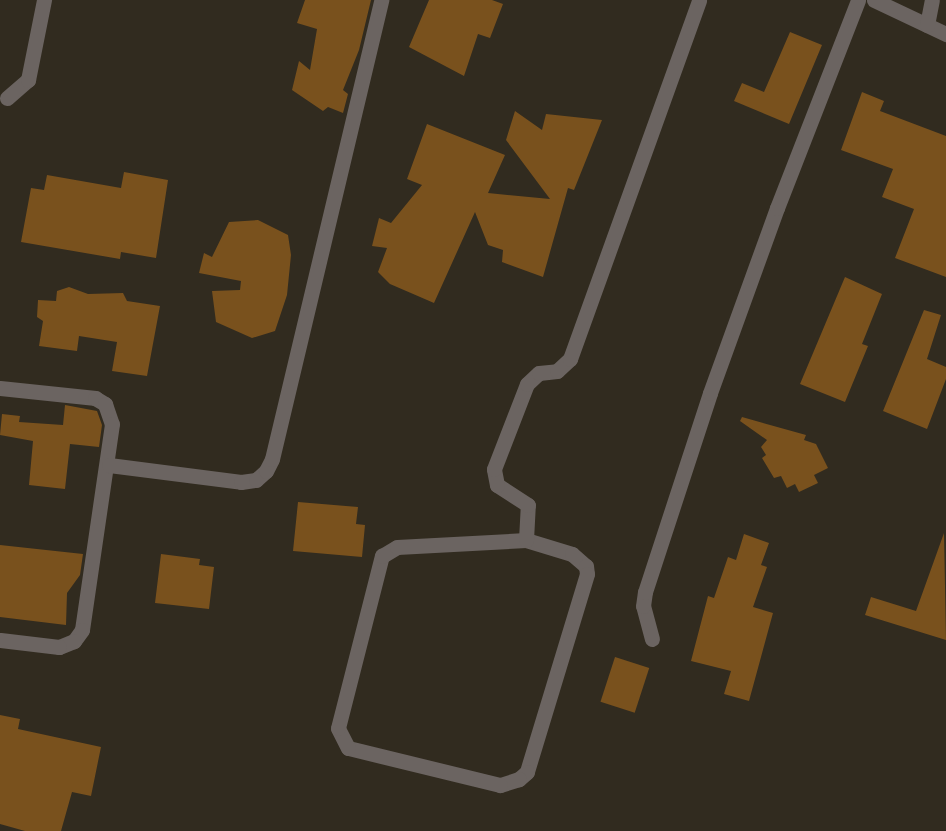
<!DOCTYPE html>
<style>
body{margin:0}
#map{position:relative;width:946px;height:831px;overflow:hidden;background:#312b1f;font-family:"PT Sans Narrow",sans-serif}
div>[style]{position:absolute}
[style*='--x']{left:calc(var(--x)*1px);top:calc(var(--y)*1px);width:calc(var(--w)*1px);rotate:calc(var(--a)*1deg)}
.building>*{inset:0;background:#79511d;transform-origin:0 0}
.minor>*{height:15px;margin:-7.5px;padding:0 7.5px;transform-origin:7.5px;border-radius:7.5px;background:#6b6461}
span{translate:-50% -50%;white-space:nowrap;text-align:center;line-height:1.15;-webkit-text-stroke:5px #272116;paint-order:stroke}
</style>
<div id="map">
<div class="building">
<div style="clip-path:polygon(305px 0,371px 0,359px 50px,343px 90px,348px 94px,343px 113px,328px 107px,323px 111px,292px 90px,299px 61px,310px 70px,317px 29px,297px 23px)"></div>
<div style="clip-path:polygon(429px 0,492px 0,503px 4px,490px 38px,478px 34px,464px 76px,409px 47px)"></div>
<div style="clip-path:polygon(790px 32px,822px 45px,789px 124px,734px 101px,742px 83px,764px 92px)"></div>
<div style="clip-path:polygon(862px 92px,884px 101px,880px 111px,946px 136px,946px 277px,895px 258px,914px 209px,882px 197px,893px 169px,841px 150px)"></div>
<div style="clip-path:polygon(515px 111px,542px 130px,546px 114px,602px 120px,574px 190px,568px 188px,543px 277px,502px 262px,503px 250px,488px 245px,475px 212px,434px 303px,390px 284px,378px 272px,387px 248px,372px 246px,379px 218px,391px 223px,422px 185px,407px 179px,427px 124px,505px 155px,488px 193px,550px 199px,506px 140px)"></div>
<div style="clip-path:polygon(124px 172px,168px 180px,156px 258px,121px 252px,120px 259px,21px 242px,31px 188px,44px 190px,47px 175px,121px 188px)"></div>
<div style="clip-path:polygon(258px 220px,288px 235px,291px 255px,287px 295px,275px 331px,252px 338px,216px 322px,212px 291px,240px 290px,241px 281px,199px 273px,204px 253px,212px 257px,229px 222px)"></div>
<div style="clip-path:polygon(845px 277px,882px 294px,862px 344px,868px 346px,845px 402px,800px 384px)"></div>
<div style="clip-path:polygon(69px 287px,88px 294px,123px 293px,127px 301px,160px 306px,147px 376px,112px 371px,117px 342px,79px 336px,77px 351px,39px 346px,43px 321px,37px 317px,38px 300px,56px 301px,57px 291px)"></div>
<div style="clip-path:polygon(924px 310px,941px 315px,927px 359px,946px 367px,946px 379px,927px 429px,883px 411px)"></div>
<div style="clip-path:polygon(65px 405px,97px 411px,102px 425px,99px 447px,70px 444px,65px 489px,29px 485px,33px 441px,0 435px,2px 414px,20px 416px,19px 422px,63px 425px)"></div>
<div style="clip-path:polygon(742px 417px,806px 435px,804px 440px,816px 444px,828px 468px,814px 475px,818px 483px,799px 492px,795px 484px,787px 488px,781px 476px,774px 478px,762px 458px,766px 455px,761px 447px,767px 440px,740px 421px)"></div>
<div style="clip-path:polygon(298px 502px,358px 507px,356px 524px,365px 525px,362px 557px,293px 551px)"></div>
<div style="clip-path:polygon(944px 533px,946px 640px,865px 615px,871px 597px,916px 611px)"></div>
<div style="clip-path:polygon(744px 534px,769px 543px,761px 565px,767px 567px,753px 607px,773px 613px,749px 701px,724px 694px,731px 671px,691px 661px,708px 596px,714px 598px,728px 557px,736px 560px)"></div>
<div style="clip-path:polygon(0 545px,83px 554px,80px 575px,67px 593px,66px 625px,0 617px)"></div>
<div style="clip-path:polygon(161px 554px,200px 559px,199px 565px,214px 567px,209px 609px,155px 603px)"></div>
<div style="left:615px;top:657px;width:36px;height:47px;rotate:18deg"></div>
<div style="clip-path:polygon(0 715px,20px 719px,18px 729px,101px 747px,91px 796px,72px 792px,61px 831px,25px 831px,0 824px)"></div>
</div>
<div class="minor">
<div style="--x:874;--y:0;--w:80;--a:25.3"></div>
<div style="--x:927;--y:25;--w:25;--a:-79"></div>
<div style="--x:7;--y:98;--w:28;--a:-41"></div>
<div style="--x:28;--y:80;--w:82;--a:-78.7"></div>
<div style="--x:0;--y:388;--w:96;--a:6"></div>
<div style="--x:95;--y:398;--w:12;--a:31"></div>
<div style="--x:105;--y:404;--w:21;--a:71"></div>
<div style="--x:112;--y:424;--w:208;--a:98.3"></div>
<div style="--x:82;--y:630;--w:14;--a:126"></div>
<div style="--x:74;--y:641;--w:16;--a:158"></div>
<div style="--x:59;--y:647;--w:59;--a:-173.2"></div>
<div style="--x:109;--y:465;--w:133;--a:7.3"></div>
<div style="--x:241;--y:482;--w:15;--a:-8"></div>
<div style="--x:256;--y:480;--w:13;--a:-42"></div>
<div style="--x:266;--y:471;--w:13;--a:-63"></div>
<div style="--x:272;--y:459;--w:472;--a:-76.6"></div>
<div style="--x:526;--y:540;--w:48;--a:16.9"></div>
<div style="--x:572;--y:554;--w:18;--a:41"></div>
<div style="--x:586;--y:566;--w:8;--a:83"></div>
<div style="--x:587;--y:574;--w:207;--a:106.9"></div>
<div style="--x:527;--y:772;--w:11;--a:139"></div>
<div style="--x:519;--y:779;--w:20;--a:162"></div>
<div style="--x:500;--y:785;--w:156;--a:-166.3"></div>
<div style="--x:348;--y:748;--w:22;--a:-117"></div>
<div style="--x:338;--y:728;--w:178;--a:-75.7"></div>
<div style="--x:382;--y:556;--w:17;--a:-31"></div>
<div style="--x:397;--y:547;--w:129;--a:-3.1"></div>
<div style="--x:526;--y:540;--w:35;--a:-87"></div>
<div style="--x:528;--y:505;--w:37;--a:-147"></div>
<div style="--x:497;--y:485;--w:16;--a:-101"></div>
<div style="--x:494;--y:469;--w:91;--a:-68.8"></div>
<div style="--x:527;--y:384;--w:16;--a:-43"></div>
<div style="--x:539;--y:373;--w:18;--a:-6"></div>
<div style="--x:557;--y:371;--w:18;--a:-43"></div>
<div style="--x:570;--y:359;--w:381;--a:-70.2"></div>
<div style="--x:652;--y:639;--w:34;--a:-105"></div>
<div style="--x:643;--y:606;--w:14;--a:-82"></div>
<div style="--x:645;--y:592;--w:209;--a:-71.9"></div>
<div style="--x:710;--y:393;--w:197;--a:-70.1"></div>
<div style="--x:777;--y:208;--w:223;--a:-68.7"></div>
</div>
</div>
